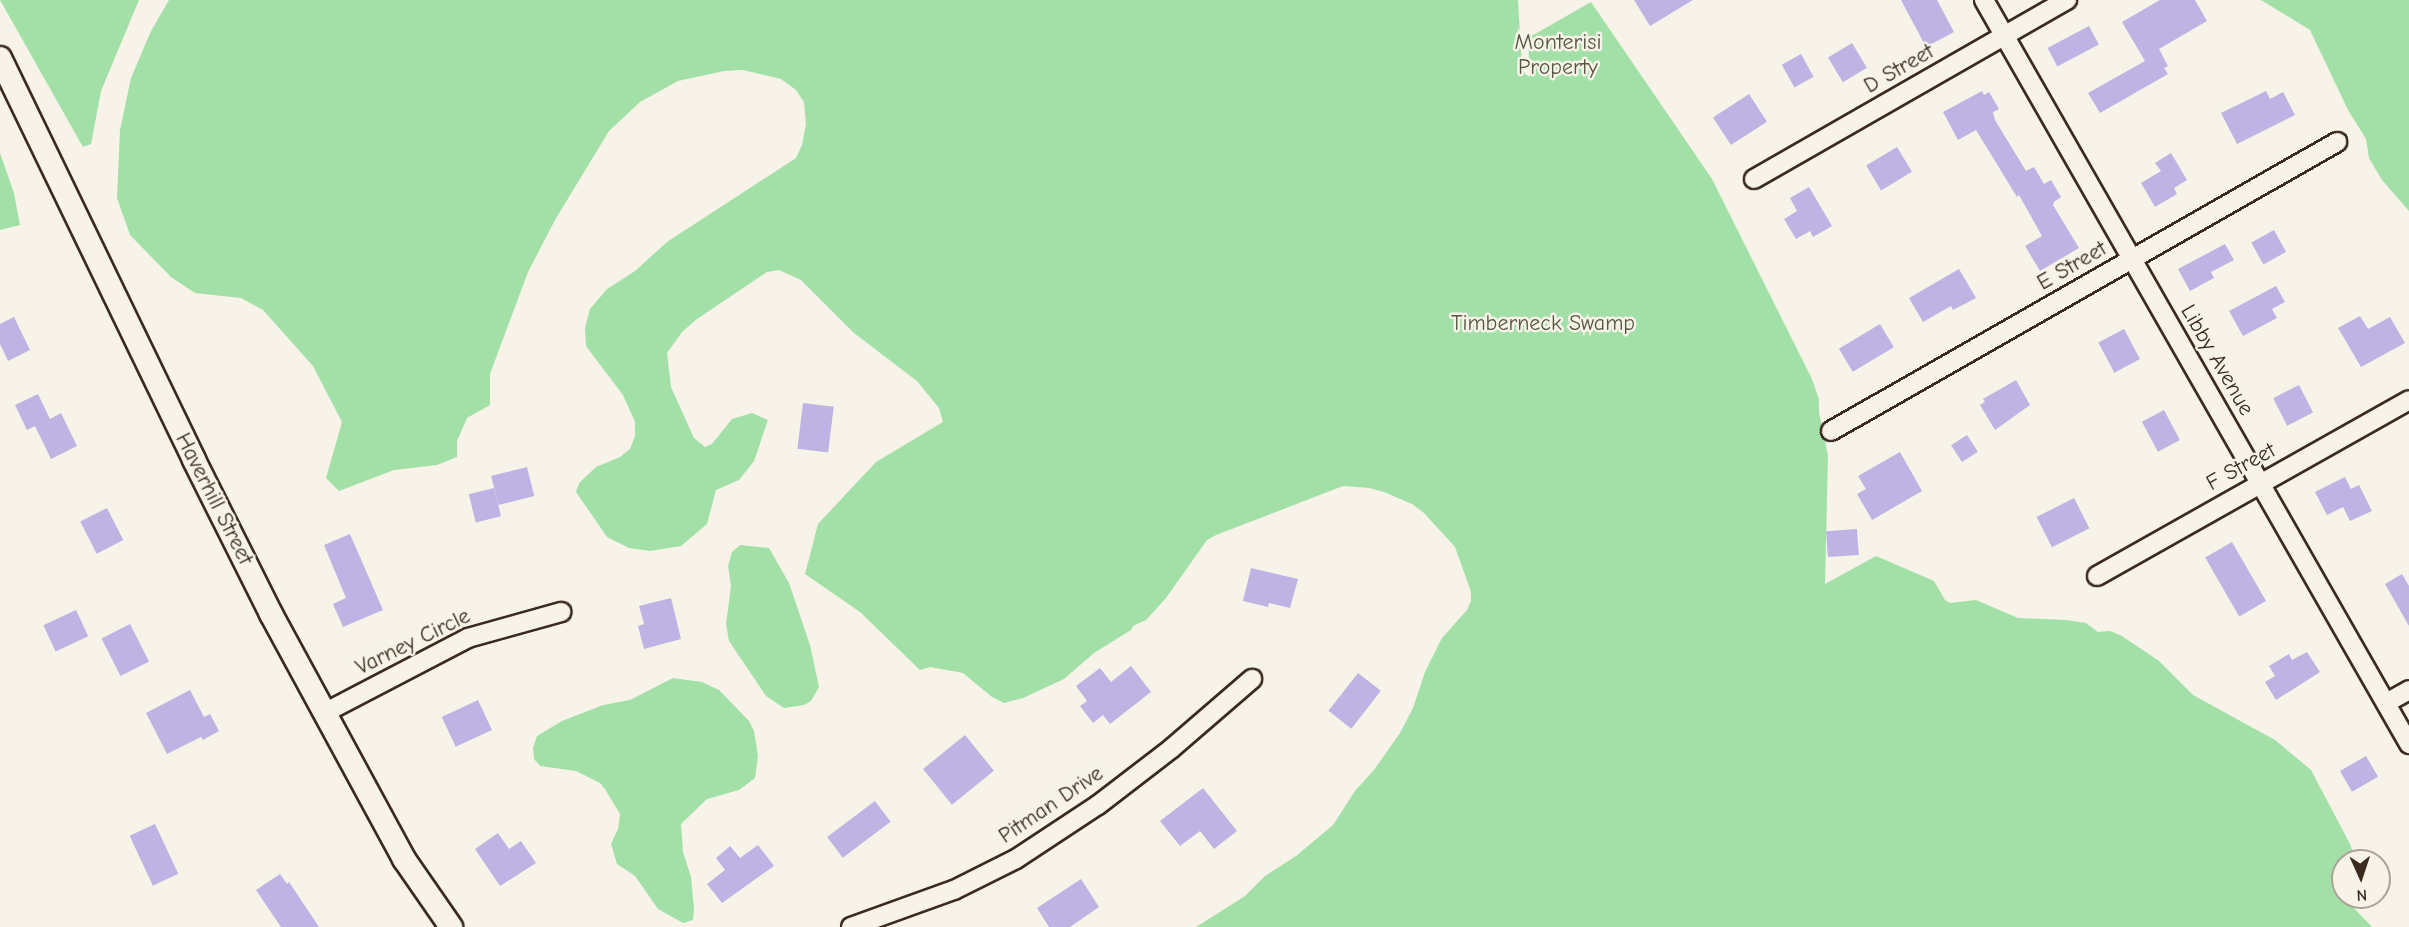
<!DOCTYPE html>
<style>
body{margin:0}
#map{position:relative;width:2409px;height:927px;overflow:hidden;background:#f7f3e8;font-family:"Comic Neue",sans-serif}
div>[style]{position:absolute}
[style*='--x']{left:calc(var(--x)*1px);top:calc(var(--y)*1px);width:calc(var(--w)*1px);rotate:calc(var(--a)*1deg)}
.green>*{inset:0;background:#a2e0a8}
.building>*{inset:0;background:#bfb3e4;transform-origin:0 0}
.roads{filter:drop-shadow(2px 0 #3b2a1e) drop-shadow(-2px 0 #3b2a1e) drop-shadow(0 2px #3b2a1e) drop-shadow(0 -2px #3b2a1e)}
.minor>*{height:18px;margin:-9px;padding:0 9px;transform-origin:9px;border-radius:9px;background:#f7f3e8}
.tertiary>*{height:22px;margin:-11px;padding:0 11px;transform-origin:11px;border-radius:11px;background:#f7f3e8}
span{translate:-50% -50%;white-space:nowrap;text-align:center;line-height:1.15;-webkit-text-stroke:5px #f7f3e8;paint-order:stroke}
.park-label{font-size:22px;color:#555840}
.street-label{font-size:22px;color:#3b2a1e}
.north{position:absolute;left:2331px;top:849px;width:60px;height:60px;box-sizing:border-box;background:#f7f3e8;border:2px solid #aca397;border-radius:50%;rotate:177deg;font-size:16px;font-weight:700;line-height:24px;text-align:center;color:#3b2a1e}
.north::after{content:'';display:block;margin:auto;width:21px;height:27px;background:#3b2a1e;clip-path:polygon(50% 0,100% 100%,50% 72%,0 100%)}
</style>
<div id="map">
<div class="green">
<div style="clip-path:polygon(0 0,139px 0,101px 91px,91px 144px,83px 147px)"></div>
<div style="clip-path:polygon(169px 0,1518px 0,1522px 66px,1525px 74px,1530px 77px,1528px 38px,1591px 2px,1712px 179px,1812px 379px,1819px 399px,1819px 412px,1828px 456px,1825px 584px,1876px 556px,1934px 581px,1945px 600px,1950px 603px,1976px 600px,2018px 618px,2066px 620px,2086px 623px,2098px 632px,2110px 631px,2122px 636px,2159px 661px,2193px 695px,2275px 740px,2311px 770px,2350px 844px,2356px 861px,2343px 861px,2343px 897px,2354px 897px,2353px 907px,2372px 927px,1196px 927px,1245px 896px,1265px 876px,1296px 856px,1333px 825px,1355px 791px,1374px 770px,1400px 733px,1413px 708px,1425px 672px,1442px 638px,1467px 610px,1471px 601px,1471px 592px,1455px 547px,1424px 513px,1412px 504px,1384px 492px,1369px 488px,1343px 486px,1216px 535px,1207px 540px,1166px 598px,1146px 620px,1133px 626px,1131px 630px,1094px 653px,1064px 679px,1023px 698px,1004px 703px,992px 697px,963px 673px,930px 667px,920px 670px,860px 612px,805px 574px,818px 524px,876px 462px,943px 422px,939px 408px,917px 381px,854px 333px,801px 280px,779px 270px,767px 272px,697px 319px,682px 332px,667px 353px,671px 387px,694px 438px,705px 447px,712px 444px,732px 419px,752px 413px,768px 420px,754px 461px,739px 480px,716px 490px,707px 524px,681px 546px,650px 551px,629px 548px,607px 537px,576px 492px,579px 483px,596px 467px,620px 457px,630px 449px,635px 436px,635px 422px,623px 395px,586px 346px,585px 328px,590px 309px,607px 289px,635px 271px,667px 242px,796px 158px,802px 145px,806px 124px,804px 102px,796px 90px,781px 79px,743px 70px,724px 71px,678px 81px,640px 102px,609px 131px,555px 220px,528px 272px,490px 374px,490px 405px,467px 418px,457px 441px,457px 457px,437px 465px,394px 470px,339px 491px,326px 478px,342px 422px,313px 366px,263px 310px,241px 298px,195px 293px,171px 277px,130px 235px,117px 198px,120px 130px,131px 78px,151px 31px)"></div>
<div style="clip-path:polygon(2261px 0,2409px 0,2409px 211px,2382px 180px,2369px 158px,2366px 139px,2348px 110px,2310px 30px)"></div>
<div style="clip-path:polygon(0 153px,14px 193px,20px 225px,0 230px)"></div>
<div style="clip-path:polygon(740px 545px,769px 548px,789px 583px,810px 645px,819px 687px,811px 701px,804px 705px,784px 708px,766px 696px,729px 641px,726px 624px,731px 586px,728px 566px,732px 552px)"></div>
<div style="clip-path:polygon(673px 678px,702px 682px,719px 690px,749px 721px,754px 731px,758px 756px,755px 778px,739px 790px,707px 799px,681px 824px,683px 852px,691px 877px,694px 909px,693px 920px,683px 923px,658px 909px,635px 876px,617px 864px,611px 844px,618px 829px,620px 814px,605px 789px,600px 783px,576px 771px,540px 766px,534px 759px,533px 748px,537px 736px,562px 721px,603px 705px,630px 700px)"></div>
</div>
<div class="building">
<div style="clip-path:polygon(1634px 0,1693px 0,1650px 26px)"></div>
<div style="clip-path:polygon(1901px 0,1937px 0,1954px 32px,1926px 47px)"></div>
<div style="clip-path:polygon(2160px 0,2195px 0,2207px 21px,2159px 49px,2168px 66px,2164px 68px,2168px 74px,2100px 113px,2088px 93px,2145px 61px,2122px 22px)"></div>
<div style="left:2089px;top:26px;width:21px;height:47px;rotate:62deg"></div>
<div style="left:1852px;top:43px;width:29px;height:28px;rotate:59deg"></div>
<div style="left:1801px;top:54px;width:26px;height:22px;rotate:61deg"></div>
<div style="clip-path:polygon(1982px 91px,1984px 95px,1989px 92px,1999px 109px,1993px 112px,1995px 120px,2026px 171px,2034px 167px,2044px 184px,2051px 180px,2061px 197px,2054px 202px,2053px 205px,2079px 248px,2040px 271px,2025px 246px,2042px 236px,2019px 195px,2017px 197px,1976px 130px,1958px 140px,1943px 112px)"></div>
<div style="clip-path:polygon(2266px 91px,2270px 99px,2283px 92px,2295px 115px,2237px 144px,2221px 113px)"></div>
<div style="left:1749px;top:94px;width:33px;height:43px;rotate:57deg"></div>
<div style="left:1897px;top:147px;width:29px;height:36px;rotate:59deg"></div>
<div style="clip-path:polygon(2171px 153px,2187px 180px,2174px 188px,2177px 194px,2155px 207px,2141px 183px,2161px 171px,2155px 163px)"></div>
<div style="clip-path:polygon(1809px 187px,1832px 226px,1813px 237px,1810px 231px,1796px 239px,1784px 219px,1797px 211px,1790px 198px)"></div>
<div style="left:2274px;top:230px;width:25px;height:26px;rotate:61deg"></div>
<div style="clip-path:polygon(2225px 244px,2234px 260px,2211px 272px,2214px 278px,2190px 291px,2178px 269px)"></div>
<div style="clip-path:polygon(1959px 269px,1976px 298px,1953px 310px,1951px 306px,1923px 322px,1909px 298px)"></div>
<div style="clip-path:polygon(2276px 286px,2285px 302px,2272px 309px,2277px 318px,2243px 336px,2229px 311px)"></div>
<div style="clip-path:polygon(2360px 316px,2368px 329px,2390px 317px,2405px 343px,2361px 367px,2338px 328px)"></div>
<div style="clip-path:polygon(14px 317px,30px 350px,8px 361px,0 344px,0 324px)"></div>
<div style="left:1880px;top:324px;width:27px;height:48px;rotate:59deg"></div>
<div style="left:2124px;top:329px;width:34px;height:29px;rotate:62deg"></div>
<div style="clip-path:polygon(2016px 380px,2030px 405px,1995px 430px,1980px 405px,1985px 402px,1983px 399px)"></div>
<div style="left:2299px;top:385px;width:31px;height:29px;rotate:63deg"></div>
<div style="clip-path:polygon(38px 394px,50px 419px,61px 413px,77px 446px,51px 459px,35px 426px,27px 430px,15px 405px)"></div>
<div style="left:803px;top:403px;width:31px;height:46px;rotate:7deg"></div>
<div style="left:2164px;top:410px;width:34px;height:25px;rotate:62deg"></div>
<div style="left:1967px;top:435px;width:20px;height:19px;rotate:57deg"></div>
<div style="clip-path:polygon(1900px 452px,1922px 491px,1872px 520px,1857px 494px,1866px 489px,1858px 476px)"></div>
<div style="left:527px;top:467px;width:30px;height:37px;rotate:76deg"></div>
<div style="clip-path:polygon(2345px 477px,2351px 489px,2359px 485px,2372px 511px,2350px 521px,2343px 507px,2327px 515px,2315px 492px)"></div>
<div style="left:494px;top:488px;width:29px;height:26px;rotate:76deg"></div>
<div style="left:2074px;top:498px;width:34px;height:42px;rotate:63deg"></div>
<div style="left:107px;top:508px;width:36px;height:30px;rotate:63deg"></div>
<div style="left:1857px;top:529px;width:26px;height:31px;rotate:86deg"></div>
<div style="clip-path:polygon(350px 534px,383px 610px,343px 627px,333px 604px,346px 598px,324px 545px)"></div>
<div style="left:2232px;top:542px;width:68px;height:31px;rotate:60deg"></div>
<div style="clip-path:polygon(1251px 568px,1298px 579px,1290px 608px,1269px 603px,1268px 607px,1243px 601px)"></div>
<div style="clip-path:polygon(2402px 574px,2409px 586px,2409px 626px,2385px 584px)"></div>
<div style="clip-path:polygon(671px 598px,681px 639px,644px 649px,638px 626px,644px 624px,639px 606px)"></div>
<div style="left:76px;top:610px;width:29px;height:36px;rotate:65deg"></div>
<div style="left:130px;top:624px;width:42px;height:32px;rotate:63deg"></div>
<div style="clip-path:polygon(2307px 652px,2320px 672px,2276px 700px,2265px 682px,2275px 676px,2269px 666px,2289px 654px,2292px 660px)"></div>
<div style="clip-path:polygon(1131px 666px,1151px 692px,1110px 724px,1103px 715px,1093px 723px,1080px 706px,1087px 701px,1076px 686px,1100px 668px,1111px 682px)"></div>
<div style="left:1358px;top:673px;width:29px;height:48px;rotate:38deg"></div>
<div style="clip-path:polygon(190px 690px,204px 717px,210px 714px,219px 731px,203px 740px,201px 737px,167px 754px,146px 713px)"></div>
<div style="left:478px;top:700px;width:33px;height:40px;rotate:65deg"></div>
<div style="left:965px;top:735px;width:46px;height:54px;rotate:51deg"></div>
<div style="left:2366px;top:756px;width:24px;height:30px;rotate:60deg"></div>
<div style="clip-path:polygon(1203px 788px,1237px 831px,1214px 849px,1200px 831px,1180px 846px,1160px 821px)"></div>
<div style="left:875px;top:801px;width:26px;height:60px;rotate:53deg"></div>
<div style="left:155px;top:824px;width:55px;height:28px;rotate:65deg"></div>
<div style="clip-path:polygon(498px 833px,509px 849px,521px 841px,536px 863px,500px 886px,475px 849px)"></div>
<div style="clip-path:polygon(758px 845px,774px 866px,722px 903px,707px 884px,725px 870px,716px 858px,730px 846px,740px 858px)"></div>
<div style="clip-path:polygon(280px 874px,287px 884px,289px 882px,319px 927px,281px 927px,256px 890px)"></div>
<div style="clip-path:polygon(1081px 879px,1099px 907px,1070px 927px,1049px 927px,1037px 908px)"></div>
</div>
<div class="roads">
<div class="minor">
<div style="--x:1984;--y:0;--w:857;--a:60.26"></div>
<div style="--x:1754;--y:179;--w:361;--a:-29.8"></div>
<div style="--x:1831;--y:431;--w:583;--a:-29.73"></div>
<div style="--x:2097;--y:576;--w:358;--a:-29.4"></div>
<div style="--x:2386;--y:703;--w:26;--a:-29"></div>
<div style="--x:324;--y:713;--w:162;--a:-27.5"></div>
<div style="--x:468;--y:638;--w:97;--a:-15.6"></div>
<div style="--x:851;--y:927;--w:109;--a:-19.8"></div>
<div style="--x:954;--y:890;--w:69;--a:-26.6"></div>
<div style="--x:1016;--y:859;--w:98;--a:-33.4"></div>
<div style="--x:1098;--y:805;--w:93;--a:-37.6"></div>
<div style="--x:1172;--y:748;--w:106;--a:-40.8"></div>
</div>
<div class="tertiary">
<div style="--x:0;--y:58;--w:446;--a:64.2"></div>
<div style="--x:194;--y:460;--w:172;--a:63.4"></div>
<div style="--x:271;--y:614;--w:279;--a:61.5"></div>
<div style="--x:404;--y:859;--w:83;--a:55.3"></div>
</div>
</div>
<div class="park-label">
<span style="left:1558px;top:55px">Monterisi<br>Property</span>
<span style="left:1543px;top:324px">Timberneck Swamp</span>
</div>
<div class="street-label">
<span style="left:1899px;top:69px;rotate:-30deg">D Street</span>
<span style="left:2072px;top:266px;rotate:-30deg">E Street</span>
<span style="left:2217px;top:360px;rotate:60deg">Libby Avenue</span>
<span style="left:2241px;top:467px;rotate:-29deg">F Street</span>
<span style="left:214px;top:499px;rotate:63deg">Haverhill Street</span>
<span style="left:413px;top:642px;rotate:-26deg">Varney Circle</span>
<span style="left:1051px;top:805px;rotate:-34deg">Pitman Drive</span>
</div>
<div class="north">N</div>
</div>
